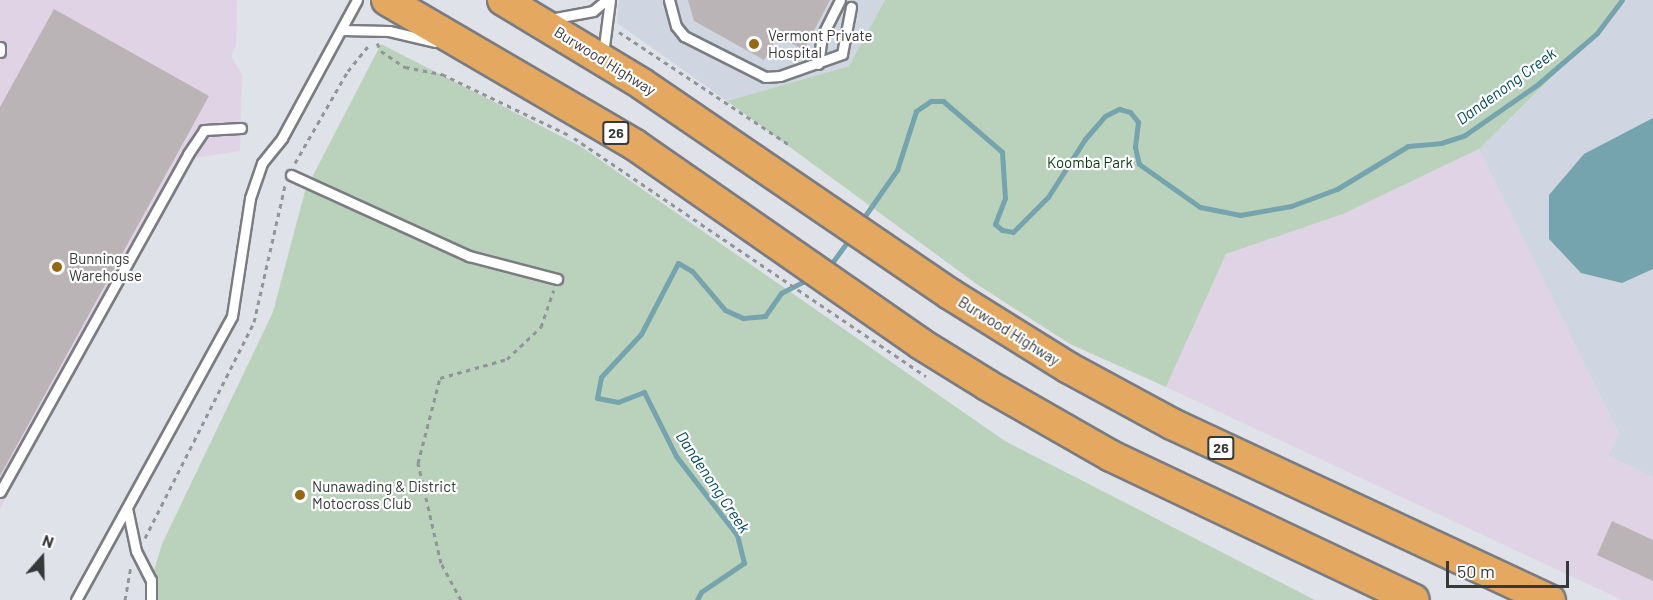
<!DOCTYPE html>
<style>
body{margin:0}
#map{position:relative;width:1653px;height:600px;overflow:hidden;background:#dfe2e8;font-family:Barlow,sans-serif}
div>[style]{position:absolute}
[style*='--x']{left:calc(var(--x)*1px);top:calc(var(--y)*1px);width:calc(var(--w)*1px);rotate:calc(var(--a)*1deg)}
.commercial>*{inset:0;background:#e1d3e6}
.built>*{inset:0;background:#cfd6e2}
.green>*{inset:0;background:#bad2bb}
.water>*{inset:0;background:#75a3ae}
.stream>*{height:5px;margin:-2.5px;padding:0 2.5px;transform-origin:2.5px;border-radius:2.5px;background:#75a3ae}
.building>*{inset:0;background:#bab4b7}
.path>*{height:3px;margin-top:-1.5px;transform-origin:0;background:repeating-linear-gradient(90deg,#929498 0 4.5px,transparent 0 9px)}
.roads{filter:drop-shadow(2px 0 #7a7c81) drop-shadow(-2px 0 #7a7c81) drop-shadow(0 2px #7a7c81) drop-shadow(0 -2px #7a7c81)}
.service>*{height:9px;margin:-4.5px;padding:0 4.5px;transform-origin:4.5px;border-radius:4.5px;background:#fff}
.trunk>*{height:30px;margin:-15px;padding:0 15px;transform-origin:15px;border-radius:15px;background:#e4a860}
.dots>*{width:16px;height:16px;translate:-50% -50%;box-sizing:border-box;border:3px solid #fff;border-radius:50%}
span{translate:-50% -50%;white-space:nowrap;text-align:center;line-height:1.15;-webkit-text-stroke:4.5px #fff;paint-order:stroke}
.shield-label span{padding:2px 4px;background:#fff;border:2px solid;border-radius:4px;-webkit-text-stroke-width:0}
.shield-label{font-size:14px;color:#37383a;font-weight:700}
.poi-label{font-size:15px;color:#37383a}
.left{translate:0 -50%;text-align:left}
.street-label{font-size:15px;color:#37383a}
.park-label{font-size:15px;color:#0a3a13}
.water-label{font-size:16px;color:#004856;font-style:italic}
.north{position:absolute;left:12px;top:528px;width:60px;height:60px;-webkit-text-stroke:4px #fff;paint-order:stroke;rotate:20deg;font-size:16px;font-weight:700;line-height:24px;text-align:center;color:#37383a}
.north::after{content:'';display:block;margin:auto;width:21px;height:27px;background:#37383a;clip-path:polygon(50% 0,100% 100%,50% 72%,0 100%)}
.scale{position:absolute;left:1446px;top:561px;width:123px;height:27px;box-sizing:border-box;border:3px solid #37383a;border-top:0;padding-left:8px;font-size:18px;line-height:21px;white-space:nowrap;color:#37383a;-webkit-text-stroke:4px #fff;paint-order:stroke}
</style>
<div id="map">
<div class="commercial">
<div style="clip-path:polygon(0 0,237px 0,236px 45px,231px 56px,242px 75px,240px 151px,194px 158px,0 509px)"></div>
<div style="clip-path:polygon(1479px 149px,1619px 434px,1608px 456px,1653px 477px,1653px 600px,1622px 600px,1166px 387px,1226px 254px,1343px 214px)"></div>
</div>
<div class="built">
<div style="clip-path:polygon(619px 0,885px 0,849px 66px,727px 101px,617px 23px)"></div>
<div style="clip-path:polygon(1622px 0,1653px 0,1653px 477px,1608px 456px,1619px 434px,1479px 149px,1597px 34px)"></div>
</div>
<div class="green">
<div style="clip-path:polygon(885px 0,1622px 0,1597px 33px,1479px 149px,1343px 214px,1226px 254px,1166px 387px,1070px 344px,978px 285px,727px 101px,849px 66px)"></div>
<div style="clip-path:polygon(381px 44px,580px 146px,1005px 441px,1315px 600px,145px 600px,162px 544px,273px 312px,305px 191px)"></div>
</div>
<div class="water">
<div style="clip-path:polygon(1653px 118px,1653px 269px,1622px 283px,1581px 273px,1549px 239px,1549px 195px,1584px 154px)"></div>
</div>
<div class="stream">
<div style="--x:860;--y:223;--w:65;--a:-55.1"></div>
<div style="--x:897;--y:170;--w:62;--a:-72.1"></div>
<div style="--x:916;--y:111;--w:18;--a:-34"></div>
<div style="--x:931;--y:101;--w:12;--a:0"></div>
<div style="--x:943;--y:101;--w:78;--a:40.8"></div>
<div style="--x:1002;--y:152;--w:46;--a:86.3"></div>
<div style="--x:1005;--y:198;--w:28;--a:111"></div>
<div style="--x:995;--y:224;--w:9;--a:41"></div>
<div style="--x:1002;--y:230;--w:11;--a:10"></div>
<div style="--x:1013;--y:232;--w:49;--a:-45"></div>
<div style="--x:1048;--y:197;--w:69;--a:-57.5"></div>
<div style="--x:1085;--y:139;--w:30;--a:-49"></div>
<div style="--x:1105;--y:116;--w:16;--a:-27"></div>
<div style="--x:1119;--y:109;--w:11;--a:15"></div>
<div style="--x:1130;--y:112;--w:13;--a:51"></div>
<div style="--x:1138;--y:122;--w:25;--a:97"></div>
<div style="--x:1135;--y:147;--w:17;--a:77"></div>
<div style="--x:1139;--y:164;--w:75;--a:35.2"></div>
<div style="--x:1200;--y:207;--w:41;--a:11.3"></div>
<div style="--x:1240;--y:215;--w:52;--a:-10"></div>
<div style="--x:1291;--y:206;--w:49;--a:-20.3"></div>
<div style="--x:1337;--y:189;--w:83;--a:-31.2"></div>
<div style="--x:1408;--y:146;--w:33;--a:-5"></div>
<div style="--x:1441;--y:143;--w:25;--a:-18"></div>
<div style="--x:1465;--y:135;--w:89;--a:-34.9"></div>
<div style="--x:1538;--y:84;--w:78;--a:-40.8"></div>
<div style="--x:1597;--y:33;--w:41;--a:-52.9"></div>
<div style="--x:829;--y:267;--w:36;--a:-54"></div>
<div style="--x:697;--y:600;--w:9;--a:-63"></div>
<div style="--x:701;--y:592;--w:52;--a:-34"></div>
<div style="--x:744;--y:563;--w:29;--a:-104"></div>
<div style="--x:737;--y:535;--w:100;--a:-127.7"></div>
<div style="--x:676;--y:456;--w:72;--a:-116.6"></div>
<div style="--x:644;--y:392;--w:28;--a:159"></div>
<div style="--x:618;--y:402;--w:21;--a:-169"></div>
<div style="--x:597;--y:398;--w:21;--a:-79"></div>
<div style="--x:601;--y:377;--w:59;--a:-47.1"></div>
<div style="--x:641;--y:334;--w:80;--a:-62.5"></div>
<div style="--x:678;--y:263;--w:16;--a:30"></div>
<div style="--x:692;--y:271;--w:51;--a:49.8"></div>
<div style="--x:725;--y:310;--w:20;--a:24"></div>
<div style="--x:743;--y:318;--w:22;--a:-5"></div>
<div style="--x:765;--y:316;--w:28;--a:-55"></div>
<div style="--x:781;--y:293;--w:30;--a:-27"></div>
</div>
<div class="building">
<div style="clip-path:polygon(688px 0,830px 0,804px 50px,778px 36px,764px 60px,694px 21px)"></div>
<div style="clip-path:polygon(54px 9px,209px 96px,0 476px,0 107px)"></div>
<div style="clip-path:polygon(1612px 521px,1653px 540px,1653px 581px,1597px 555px)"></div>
</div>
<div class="path">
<div style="--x:619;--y:32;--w:205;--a:33.5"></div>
<div style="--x:377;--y:43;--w:9;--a:63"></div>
<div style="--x:381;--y:51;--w:29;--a:34"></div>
<div style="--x:405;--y:67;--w:38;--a:11"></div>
<div style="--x:442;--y:74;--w:141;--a:25.7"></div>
<div style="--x:574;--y:138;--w:425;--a:34.1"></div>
<div style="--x:295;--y:163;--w:106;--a:-60.1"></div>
<div style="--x:348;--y:71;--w:36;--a:-51"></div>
<div style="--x:145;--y:538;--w:242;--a:-63.2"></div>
<div style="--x:254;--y:322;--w:140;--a:-77.2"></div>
<div style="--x:125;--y:600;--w:36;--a:-80"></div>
<div style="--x:461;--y:600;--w:42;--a:-118.4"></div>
<div style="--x:441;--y:563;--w:103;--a:-103"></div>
<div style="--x:418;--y:463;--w:88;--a:-75.5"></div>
<div style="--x:440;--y:378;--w:70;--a:-15.8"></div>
<div style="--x:507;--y:359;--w:47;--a:-43.3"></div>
<div style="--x:541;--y:327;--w:39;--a:-71"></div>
</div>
<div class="roads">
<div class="service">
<div style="--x:669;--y:0;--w:27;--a:75"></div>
<div style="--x:676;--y:26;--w:13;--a:51"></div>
<div style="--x:684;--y:36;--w:91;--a:26.8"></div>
<div style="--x:765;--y:77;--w:15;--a:-4"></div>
<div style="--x:780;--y:76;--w:66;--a:-19.5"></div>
<div style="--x:842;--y:54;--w:48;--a:-79.2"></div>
<div style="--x:550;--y:19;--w:44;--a:-10.5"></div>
<div style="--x:593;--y:11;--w:17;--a:-40"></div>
<div style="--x:342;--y:30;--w:47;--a:1.2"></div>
<div style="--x:389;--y:31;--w:47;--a:13.4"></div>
<div style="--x:0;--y:47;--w:5;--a:90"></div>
<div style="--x:603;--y:54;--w:54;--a:-82.6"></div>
<div style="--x:818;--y:64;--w:28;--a:-82"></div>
<div style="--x:822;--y:36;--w:40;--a:-63.4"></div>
<div style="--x:291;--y:175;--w:196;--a:24.5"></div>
<div style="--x:469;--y:256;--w:91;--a:14.6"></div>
<div style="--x:0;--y:492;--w:387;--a:-60.9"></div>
<div style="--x:188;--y:154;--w:29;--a:-56"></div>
<div style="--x:204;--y:130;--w:37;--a:-3"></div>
<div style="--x:127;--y:508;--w:44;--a:78.2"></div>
<div style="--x:136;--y:551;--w:33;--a:63"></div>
<div style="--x:151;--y:580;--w:20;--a:90"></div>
<div style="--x:76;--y:600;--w:324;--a:-61.2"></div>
<div style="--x:232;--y:316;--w:119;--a:-81.3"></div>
<div style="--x:250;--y:198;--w:37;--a:-71"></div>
<div style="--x:262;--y:163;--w:32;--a:-51"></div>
<div style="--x:282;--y:138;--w:157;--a:-61.5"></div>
</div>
<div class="trunk">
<div style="--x:387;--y:0;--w:287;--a:30.3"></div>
<div style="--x:635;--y:145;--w:348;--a:34.8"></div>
<div style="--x:921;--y:344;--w:78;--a:31.8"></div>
<div style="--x:987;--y:385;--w:143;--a:29.8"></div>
<div style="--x:1111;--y:456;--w:335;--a:25.4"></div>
<div style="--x:503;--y:0;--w:162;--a:31.1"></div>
<div style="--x:642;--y:84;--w:373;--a:34.3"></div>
<div style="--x:950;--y:294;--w:140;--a:31.9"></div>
<div style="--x:1069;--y:368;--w:117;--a:28.5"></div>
<div style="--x:1172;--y:424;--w:417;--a:25"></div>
</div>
</div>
<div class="dots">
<div style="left:754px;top:44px;background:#956816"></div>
<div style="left:57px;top:267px;background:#956816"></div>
<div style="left:300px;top:495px;background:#956816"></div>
</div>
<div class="shield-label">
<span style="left:616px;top:133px">26</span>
<span style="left:1221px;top:448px">26</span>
</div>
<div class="poi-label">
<span class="left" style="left:768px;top:44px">Vermont Private<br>Hospital</span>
<span class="left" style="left:69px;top:267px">Bunnings<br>Warehouse</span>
<span class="left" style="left:312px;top:495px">Nunawading &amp; District<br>Motocross Club</span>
</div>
<div class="street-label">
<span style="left:605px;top:61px;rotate:32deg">Burwood Highway</span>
<span style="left:1009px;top:331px;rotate:32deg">Burwood Highway</span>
</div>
<div class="park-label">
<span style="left:1090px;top:163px">Koomba Park</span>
</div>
<div class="water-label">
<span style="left:1506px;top:86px;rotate:-36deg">Dandenong Creek</span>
<span style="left:713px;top:482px;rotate:56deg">Dandenong Creek</span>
</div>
<div class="north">N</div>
<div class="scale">50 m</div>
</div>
